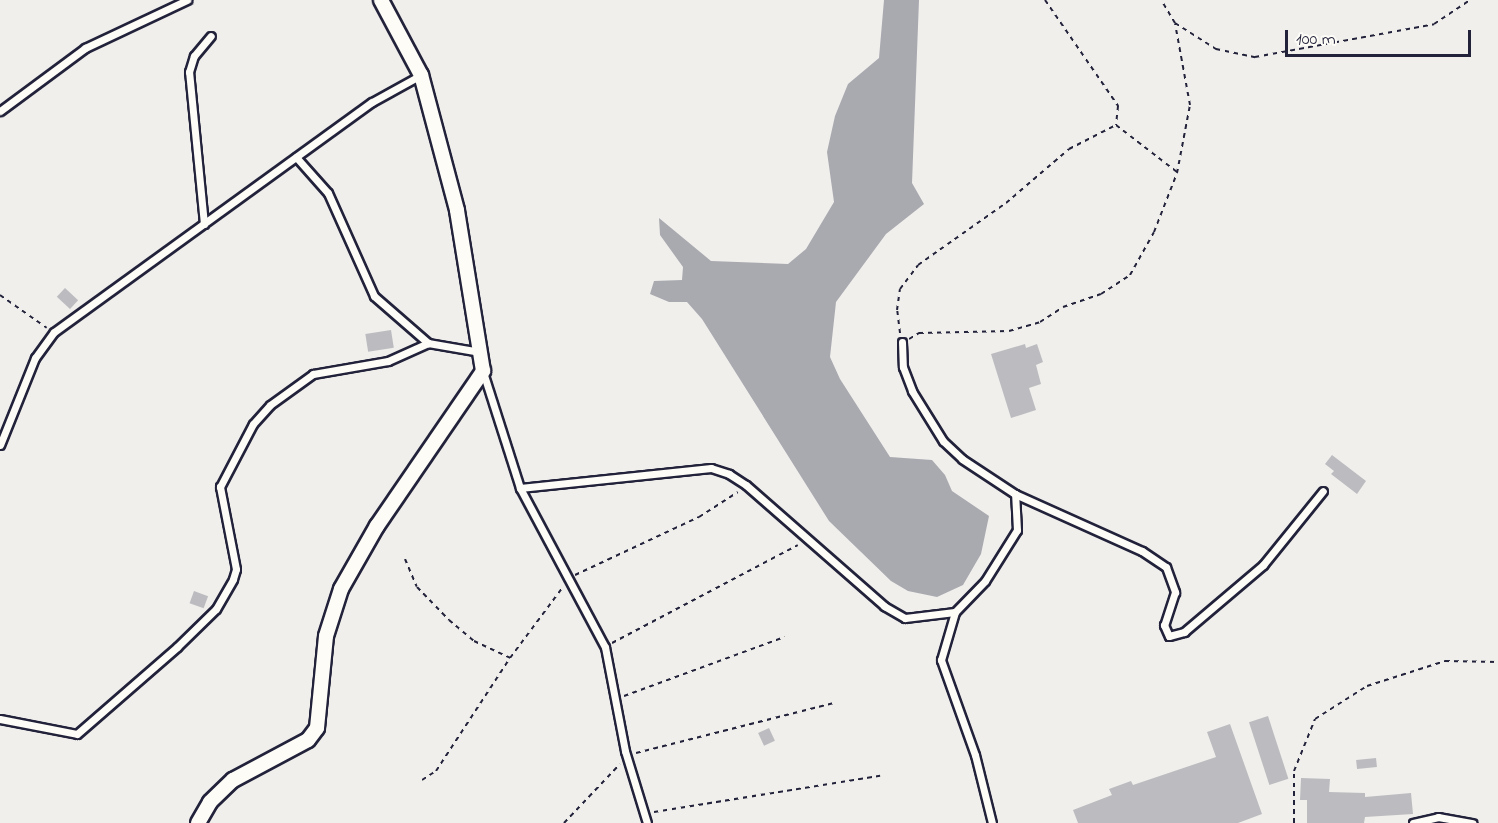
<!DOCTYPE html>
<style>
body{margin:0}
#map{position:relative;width:1498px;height:823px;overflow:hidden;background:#f0efec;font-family:"Indie Flower",sans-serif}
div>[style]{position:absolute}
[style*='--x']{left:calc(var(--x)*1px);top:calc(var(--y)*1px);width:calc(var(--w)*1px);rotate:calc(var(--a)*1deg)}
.water>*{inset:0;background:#a9a9b0}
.building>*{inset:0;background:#bcbcc0;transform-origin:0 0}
.path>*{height:2px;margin-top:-1px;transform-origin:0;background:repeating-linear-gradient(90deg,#22223b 0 4.5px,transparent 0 9px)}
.roads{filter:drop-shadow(2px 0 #22223b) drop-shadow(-2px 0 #22223b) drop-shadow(0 2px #22223b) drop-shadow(0 -2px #22223b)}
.service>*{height:7px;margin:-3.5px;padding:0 3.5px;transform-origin:3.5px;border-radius:3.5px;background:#fdfcf7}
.minor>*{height:14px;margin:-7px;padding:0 7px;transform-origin:7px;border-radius:7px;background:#fdfcf7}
span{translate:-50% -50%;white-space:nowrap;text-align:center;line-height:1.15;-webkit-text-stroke:6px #fdfcf7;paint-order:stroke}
.scale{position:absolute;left:1285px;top:30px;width:186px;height:27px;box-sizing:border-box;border:3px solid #22223b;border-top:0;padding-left:8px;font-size:18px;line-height:21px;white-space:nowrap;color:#22223b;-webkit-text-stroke:4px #fdfcf7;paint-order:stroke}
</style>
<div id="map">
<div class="water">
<div style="clip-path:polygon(884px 0,919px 0,912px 183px,924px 204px,886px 234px,836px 302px,830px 357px,840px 379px,890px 457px,932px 460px,945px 475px,952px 491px,989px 516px,981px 554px,963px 585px,937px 597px,908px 591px,891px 581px,829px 521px,702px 319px,687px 302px,669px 302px,650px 294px,654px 281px,682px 280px,683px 267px,660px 235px,659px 218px,711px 261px,788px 264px,806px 249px,834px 202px,827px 152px,835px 116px,848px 84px,879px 58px)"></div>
</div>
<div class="building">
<div style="left:65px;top:288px;width:18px;height:12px;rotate:43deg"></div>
<div style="left:391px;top:330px;width:18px;height:26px;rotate:81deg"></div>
<div style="clip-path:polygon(1025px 344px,1026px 348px,1037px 344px,1043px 362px,1036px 365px,1041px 384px,1029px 388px,1036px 410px,1011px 418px,991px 354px)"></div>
<div style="clip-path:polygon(1332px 455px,1366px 481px,1357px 494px,1331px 474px,1334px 471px,1325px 464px)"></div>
<div style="left:194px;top:591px;width:15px;height:13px;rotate:20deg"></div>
<div style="left:1268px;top:716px;width:66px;height:20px;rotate:72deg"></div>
<div style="clip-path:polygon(1230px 724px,1262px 814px,1238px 823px,1078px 823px,1073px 810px,1112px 795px,1109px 789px,1131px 781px,1133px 785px,1216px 757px,1207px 732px)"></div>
<div style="left:769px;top:728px;width:14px;height:12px;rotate:65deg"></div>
<div style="left:1376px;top:758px;width:9px;height:20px;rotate:84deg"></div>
<div style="clip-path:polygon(1301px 778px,1330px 779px,1329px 792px,1365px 793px,1365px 797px,1411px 793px,1413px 814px,1365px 817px,1364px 823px,1307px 823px,1307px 800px,1300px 800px)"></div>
</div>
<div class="path">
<div style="--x:1045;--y:0;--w:129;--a:55.4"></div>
<div style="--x:1118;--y:106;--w:19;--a:96"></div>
<div style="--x:1116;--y:125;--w:77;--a:37.6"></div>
<div style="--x:1175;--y:23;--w:49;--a:32.4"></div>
<div style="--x:1216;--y:49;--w:40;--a:12"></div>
<div style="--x:1255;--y:57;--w:182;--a:-10.4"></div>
<div style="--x:1434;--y:24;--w:43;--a:-33.7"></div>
<div style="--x:0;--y:295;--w:57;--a:35.1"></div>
<div style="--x:900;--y:333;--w:23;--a:-97"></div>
<div style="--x:897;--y:310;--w:21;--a:-82"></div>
<div style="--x:900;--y:289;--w:30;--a:-53"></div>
<div style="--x:918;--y:265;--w:108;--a:-35.2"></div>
<div style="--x:1006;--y:203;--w:83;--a:-40.6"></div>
<div style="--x:1069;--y:149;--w:53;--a:-27.1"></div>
<div style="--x:909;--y:339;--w:12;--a:-31"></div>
<div style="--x:919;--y:333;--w:90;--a:-1.3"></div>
<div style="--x:1009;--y:331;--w:32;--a:-16"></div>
<div style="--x:1040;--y:322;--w:27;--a:-33"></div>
<div style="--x:1063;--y:307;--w:40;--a:-18.9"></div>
<div style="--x:1101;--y:294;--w:35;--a:-33"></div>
<div style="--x:1130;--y:275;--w:49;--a:-60.8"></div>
<div style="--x:1154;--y:232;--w:63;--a:-68.7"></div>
<div style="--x:1177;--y:173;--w:69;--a:-79.2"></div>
<div style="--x:1190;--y:105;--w:83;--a:-100.4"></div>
<div style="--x:1175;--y:23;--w:27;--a:-121"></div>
<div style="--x:405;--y:559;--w:30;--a:67"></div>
<div style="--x:417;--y:587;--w:46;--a:45.9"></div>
<div style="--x:449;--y:620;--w:33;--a:40"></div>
<div style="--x:474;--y:641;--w:40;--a:25"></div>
<div style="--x:575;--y:575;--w:137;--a:-25.1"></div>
<div style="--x:699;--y:517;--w:46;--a:-32.7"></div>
<div style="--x:612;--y:643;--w:210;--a:-27.8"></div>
<div style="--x:624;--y:696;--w:171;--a:-20.2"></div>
<div style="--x:636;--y:753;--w:203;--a:-14.2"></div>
<div style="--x:422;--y:780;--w:17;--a:-33"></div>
<div style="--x:436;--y:771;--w:135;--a:-56.8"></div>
<div style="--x:510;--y:658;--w:89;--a:-53.3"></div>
<div style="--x:654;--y:812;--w:229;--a:-9.1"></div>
<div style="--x:564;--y:823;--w:81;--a:-46.5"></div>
<div style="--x:1294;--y:823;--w:52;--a:-90"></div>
<div style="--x:1294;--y:771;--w:56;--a:-68"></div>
<div style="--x:1315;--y:719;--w:62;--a:-32.4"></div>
<div style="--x:1367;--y:686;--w:82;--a:-17.8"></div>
<div style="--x:1445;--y:661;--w:53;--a:1.1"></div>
</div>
<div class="roads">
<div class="service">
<div style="--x:0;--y:111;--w:106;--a:-36.5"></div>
<div style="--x:85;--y:48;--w:113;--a:-25.2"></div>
<div style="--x:296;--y:157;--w:48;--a:48.4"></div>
<div style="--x:328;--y:193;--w:113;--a:65.9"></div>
<div style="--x:374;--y:296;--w:72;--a:41"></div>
<div style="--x:428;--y:343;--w:53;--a:9.8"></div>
<div style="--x:204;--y:224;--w:153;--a:-95.6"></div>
<div style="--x:189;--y:72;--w:17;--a:-73"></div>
<div style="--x:194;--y:56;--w:26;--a:-50"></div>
<div style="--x:902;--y:342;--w:25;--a:88"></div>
<div style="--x:903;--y:367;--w:26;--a:69"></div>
<div style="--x:912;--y:391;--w:59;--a:58.2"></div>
<div style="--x:943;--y:441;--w:26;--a:43"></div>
<div style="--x:962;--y:459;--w:64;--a:33.4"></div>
<div style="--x:1015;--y:494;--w:139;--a:24.2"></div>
<div style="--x:1142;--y:551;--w:29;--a:34"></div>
<div style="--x:1166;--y:567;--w:27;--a:70"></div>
<div style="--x:1175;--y:592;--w:35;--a:108"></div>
<div style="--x:1164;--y:625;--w:12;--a:66"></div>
<div style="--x:1169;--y:636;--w:16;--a:-15"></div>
<div style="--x:1184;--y:632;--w:104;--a:-40.3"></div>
<div style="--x:1263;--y:565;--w:95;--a:-51"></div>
<div style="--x:483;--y:372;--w:122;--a:72.3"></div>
<div style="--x:520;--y:488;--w:180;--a:61.9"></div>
<div style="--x:605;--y:647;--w:106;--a:79.1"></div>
<div style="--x:625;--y:751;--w:75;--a:73"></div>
<div style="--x:0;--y:445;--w:94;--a:-68.1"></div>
<div style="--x:35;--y:358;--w:32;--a:-54"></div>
<div style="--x:54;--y:332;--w:392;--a:-35.9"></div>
<div style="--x:372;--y:102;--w:56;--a:-28.9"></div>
<div style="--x:520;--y:488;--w:192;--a:-6"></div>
<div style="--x:711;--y:468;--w:19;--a:18"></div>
<div style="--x:729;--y:474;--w:20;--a:33"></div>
<div style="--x:746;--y:485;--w:184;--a:41.2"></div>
<div style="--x:884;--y:606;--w:24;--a:30"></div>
<div style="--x:905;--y:618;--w:50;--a:-6.8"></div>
<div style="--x:0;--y:719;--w:78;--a:11"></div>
<div style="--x:77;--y:734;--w:133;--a:-41"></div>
<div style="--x:177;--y:647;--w:54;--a:-44.3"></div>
<div style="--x:216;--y:609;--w:34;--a:-60"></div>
<div style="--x:233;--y:579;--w:10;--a:-73"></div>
<div style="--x:236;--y:569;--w:84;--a:-101"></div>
<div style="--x:220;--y:487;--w:71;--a:-62.4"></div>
<div style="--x:253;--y:424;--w:25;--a:-48"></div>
<div style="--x:270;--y:405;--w:53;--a:-35.8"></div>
<div style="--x:313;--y:374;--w:76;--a:-9.8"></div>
<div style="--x:388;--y:361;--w:44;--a:-24.2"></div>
<div style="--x:992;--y:823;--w:70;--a:-104"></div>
<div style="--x:975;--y:755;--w:101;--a:-109.7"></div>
<div style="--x:941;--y:660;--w:50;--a:-73.7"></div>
<div style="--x:955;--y:612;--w:43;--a:-45.9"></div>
<div style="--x:985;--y:581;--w:60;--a:-57.9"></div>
<div style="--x:1017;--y:530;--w:36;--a:-93"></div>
<div style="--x:1413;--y:823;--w:26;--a:-13"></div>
<div style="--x:1438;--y:817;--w:35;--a:10"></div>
</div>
<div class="minor">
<div style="--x:198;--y:823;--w:24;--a:-60"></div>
<div style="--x:210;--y:802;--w:32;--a:-44"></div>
<div style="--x:233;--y:780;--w:85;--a:-28.1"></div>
<div style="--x:308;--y:740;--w:15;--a:-53"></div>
<div style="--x:317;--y:728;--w:92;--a:-84.4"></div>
<div style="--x:326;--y:636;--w:49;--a:-72.3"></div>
<div style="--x:341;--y:589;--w:73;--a:-60.3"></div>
<div style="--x:377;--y:526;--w:188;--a:-55.6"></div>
<div style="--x:483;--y:371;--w:163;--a:-99.2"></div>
<div style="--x:457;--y:210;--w:140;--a:-104.9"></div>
<div style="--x:421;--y:75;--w:85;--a:-118.1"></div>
</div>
</div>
<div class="scale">100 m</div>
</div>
